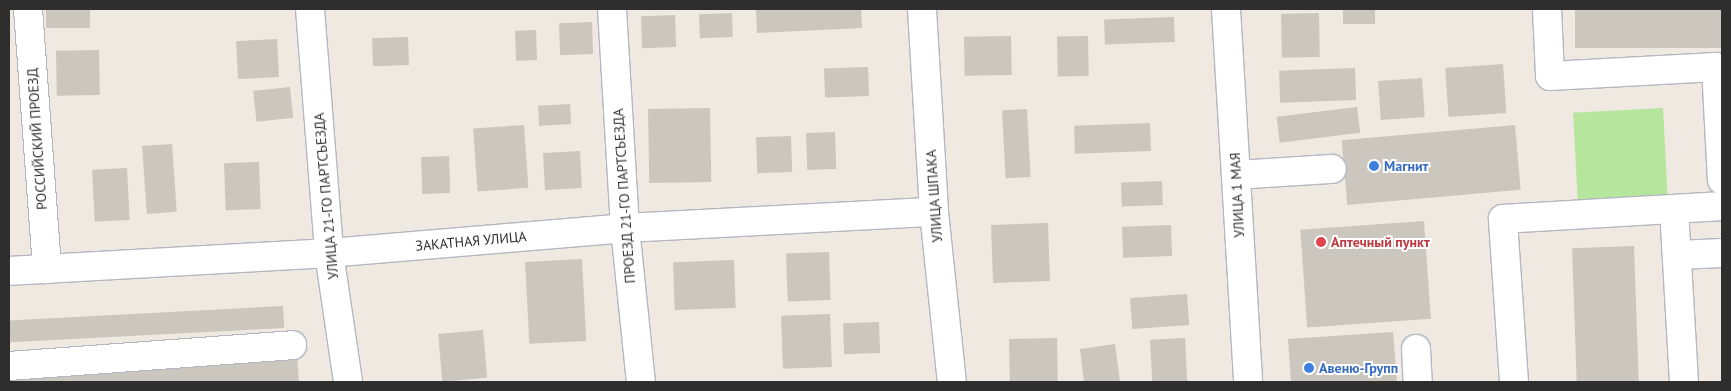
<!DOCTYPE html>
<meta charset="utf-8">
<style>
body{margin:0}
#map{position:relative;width:1731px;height:391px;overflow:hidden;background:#efe9e1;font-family:"PT Sans",sans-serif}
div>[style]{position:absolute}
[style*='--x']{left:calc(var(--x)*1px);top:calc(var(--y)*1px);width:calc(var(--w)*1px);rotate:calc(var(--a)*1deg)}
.green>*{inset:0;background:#b6e59e;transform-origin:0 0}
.building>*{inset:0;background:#cbc7bf;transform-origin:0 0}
.roads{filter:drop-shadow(1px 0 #b4b7c1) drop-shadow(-1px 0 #b4b7c1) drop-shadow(0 1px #b4b7c1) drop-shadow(0 -1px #b4b7c1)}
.minor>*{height:28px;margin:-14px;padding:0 14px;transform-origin:14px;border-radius:14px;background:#fff}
.dots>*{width:14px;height:14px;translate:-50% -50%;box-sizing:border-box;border:2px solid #fff;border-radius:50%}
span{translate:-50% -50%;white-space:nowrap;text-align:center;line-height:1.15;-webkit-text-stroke:4px #fff;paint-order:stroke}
.street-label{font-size:14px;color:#2e2e2e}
.shop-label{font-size:14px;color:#366cbe;font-weight:700}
.left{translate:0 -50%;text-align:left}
.health-label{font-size:14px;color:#be3a42;font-weight:700}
.frame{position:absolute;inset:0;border:10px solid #2e2e2e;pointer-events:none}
</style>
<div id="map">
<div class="green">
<div style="left:1663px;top:108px;width:87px;height:90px;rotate:87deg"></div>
</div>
<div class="building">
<div style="left:46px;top:9px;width:44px;height:19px"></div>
<div style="clip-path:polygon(756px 9px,861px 9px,862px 28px,757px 33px)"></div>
<div style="left:1343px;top:9px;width:32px;height:15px"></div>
<div style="left:1575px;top:9px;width:147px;height:39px"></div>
<div style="left:732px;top:13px;width:24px;height:33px;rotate:88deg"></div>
<div style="left:1319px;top:13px;width:44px;height:38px;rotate:89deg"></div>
<div style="left:675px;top:15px;width:32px;height:34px;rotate:88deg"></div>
<div style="left:1174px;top:17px;width:25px;height:70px;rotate:88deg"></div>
<div style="left:592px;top:22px;width:32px;height:33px;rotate:88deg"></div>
<div style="left:536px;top:30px;width:30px;height:21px;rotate:88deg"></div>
<div style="left:1011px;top:36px;width:39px;height:47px;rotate:89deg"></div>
<div style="left:1088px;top:36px;width:40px;height:31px;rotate:89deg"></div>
<div style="left:408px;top:37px;width:28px;height:36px;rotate:88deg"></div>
<div style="left:277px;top:39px;width:38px;height:41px;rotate:87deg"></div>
<div style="left:99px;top:50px;width:45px;height:43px;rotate:89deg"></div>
<div style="left:1503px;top:64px;width:49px;height:58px;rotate:86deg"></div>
<div style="left:868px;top:67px;width:29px;height:44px;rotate:88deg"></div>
<div style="left:1355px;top:68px;width:32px;height:76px;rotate:88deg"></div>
<div style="left:1422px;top:78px;width:39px;height:44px;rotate:86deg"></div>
<div style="left:290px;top:87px;width:31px;height:37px;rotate:84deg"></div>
<div style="left:570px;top:104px;width:20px;height:32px;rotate:87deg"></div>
<div style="left:1357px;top:107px;width:26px;height:81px;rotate:83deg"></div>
<div style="left:710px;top:108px;width:74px;height:62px;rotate:89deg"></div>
<div style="left:1027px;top:109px;width:68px;height:25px;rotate:87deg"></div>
<div style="left:1150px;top:123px;width:28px;height:76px;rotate:88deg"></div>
<div style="left:524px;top:125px;width:63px;height:51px;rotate:86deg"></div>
<div style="left:1515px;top:125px;width:65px;height:174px;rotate:85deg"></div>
<div style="left:835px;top:132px;width:37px;height:29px;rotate:88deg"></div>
<div style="left:791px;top:136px;width:36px;height:35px;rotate:88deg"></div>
<div style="left:172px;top:144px;width:68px;height:30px;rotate:86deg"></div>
<div style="left:580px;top:151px;width:37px;height:37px;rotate:87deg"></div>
<div style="left:449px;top:156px;width:37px;height:28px;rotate:88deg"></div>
<div style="left:259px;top:162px;width:47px;height:35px;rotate:88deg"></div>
<div style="left:127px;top:168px;width:52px;height:35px;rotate:87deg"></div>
<div style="left:1162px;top:181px;width:24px;height:41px;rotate:88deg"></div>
<div style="left:1424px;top:221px;width:98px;height:124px;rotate:86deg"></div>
<div style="left:1048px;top:223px;width:58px;height:57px;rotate:88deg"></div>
<div style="left:1171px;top:225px;width:31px;height:49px;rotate:88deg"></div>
<div style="left:1634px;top:246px;width:136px;height:62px;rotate:88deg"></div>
<div style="left:829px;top:252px;width:48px;height:43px;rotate:88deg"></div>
<div style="left:582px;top:259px;width:82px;height:57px;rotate:87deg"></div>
<div style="left:734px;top:260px;width:48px;height:61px;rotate:88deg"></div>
<div style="left:1187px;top:294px;width:31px;height:57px;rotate:86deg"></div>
<div style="left:283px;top:306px;width:22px;height:275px;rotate:87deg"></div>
<div style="left:830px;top:314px;width:53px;height:49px;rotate:88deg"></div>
<div style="left:879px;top:322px;width:31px;height:36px;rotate:88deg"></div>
<div style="left:483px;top:330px;width:48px;height:45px;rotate:85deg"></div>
<div style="clip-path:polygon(1393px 332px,1397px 382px,1291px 382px,1288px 339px)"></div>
<div style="left:1057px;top:338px;width:44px;height:48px;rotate:89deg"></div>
<div style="left:1185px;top:338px;width:43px;height:35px;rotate:87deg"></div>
<div style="clip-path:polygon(1115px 344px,1120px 382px,1084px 382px,1080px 349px)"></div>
<div style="clip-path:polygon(297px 355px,299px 382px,9px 382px,9px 375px)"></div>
</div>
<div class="roads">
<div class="minor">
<div style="--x:28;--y:9;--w:261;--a:85.8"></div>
<div style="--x:310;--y:9;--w:245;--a:85.5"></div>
<div style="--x:329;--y:253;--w:130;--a:81.6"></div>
<div style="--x:612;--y:9;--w:219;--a:86.6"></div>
<div style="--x:625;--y:228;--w:155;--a:84.1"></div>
<div style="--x:922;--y:9;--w:203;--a:86.6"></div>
<div style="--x:934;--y:212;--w:171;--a:84"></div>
<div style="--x:1226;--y:9;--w:374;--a:86.6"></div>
<div style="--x:1547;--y:9;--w:67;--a:87.4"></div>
<div style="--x:1550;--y:76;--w:166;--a:-3.1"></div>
<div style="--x:1716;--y:67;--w:113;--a:87"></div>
<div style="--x:1236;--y:175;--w:96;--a:-3.6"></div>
<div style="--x:1674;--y:209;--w:173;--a:86.7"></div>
<div style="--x:1678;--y:255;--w:44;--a:-2.6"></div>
<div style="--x:9;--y:271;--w:321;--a:-3.2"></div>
<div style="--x:329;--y:253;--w:297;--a:-4.8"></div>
<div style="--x:625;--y:228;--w:309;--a:-3"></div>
<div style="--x:1416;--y:349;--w:33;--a:87"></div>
<div style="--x:9;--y:366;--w:284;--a:-4.2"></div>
<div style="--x:1514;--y:382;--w:163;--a:-93.9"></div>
<div style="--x:1503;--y:219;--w:219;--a:-3.4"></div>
</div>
</div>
<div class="dots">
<div style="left:1374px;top:166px;background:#3f7fe0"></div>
<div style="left:1321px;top:242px;background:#e0444e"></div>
<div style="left:1309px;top:368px;background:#3f7fe0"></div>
</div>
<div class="street-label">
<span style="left:37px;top:139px;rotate:-94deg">РОССИЙСКИЙ ПРОЕЗД</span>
<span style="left:1237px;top:195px;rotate:-93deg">УЛИЦА 1 МАЯ</span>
<span style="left:326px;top:196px;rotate:-95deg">УЛИЦА 21-ГО ПАРТСЪЕЗДА</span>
<span style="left:624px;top:196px;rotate:-94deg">ПРОЕЗД 21-ГО ПАРТСЪЕЗДА</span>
<span style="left:934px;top:196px;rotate:-94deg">УЛИЦА ШПАКА</span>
<span style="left:471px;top:241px;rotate:-5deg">ЗАКАТНАЯ УЛИЦА</span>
</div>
<div class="shop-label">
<span class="left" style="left:1384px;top:166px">Магнит</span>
<span class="left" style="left:1319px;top:368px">Авеню-Групп</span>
</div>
<div class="health-label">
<span class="left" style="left:1331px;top:242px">Аптечный пункт</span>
</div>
<div class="frame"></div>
</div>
